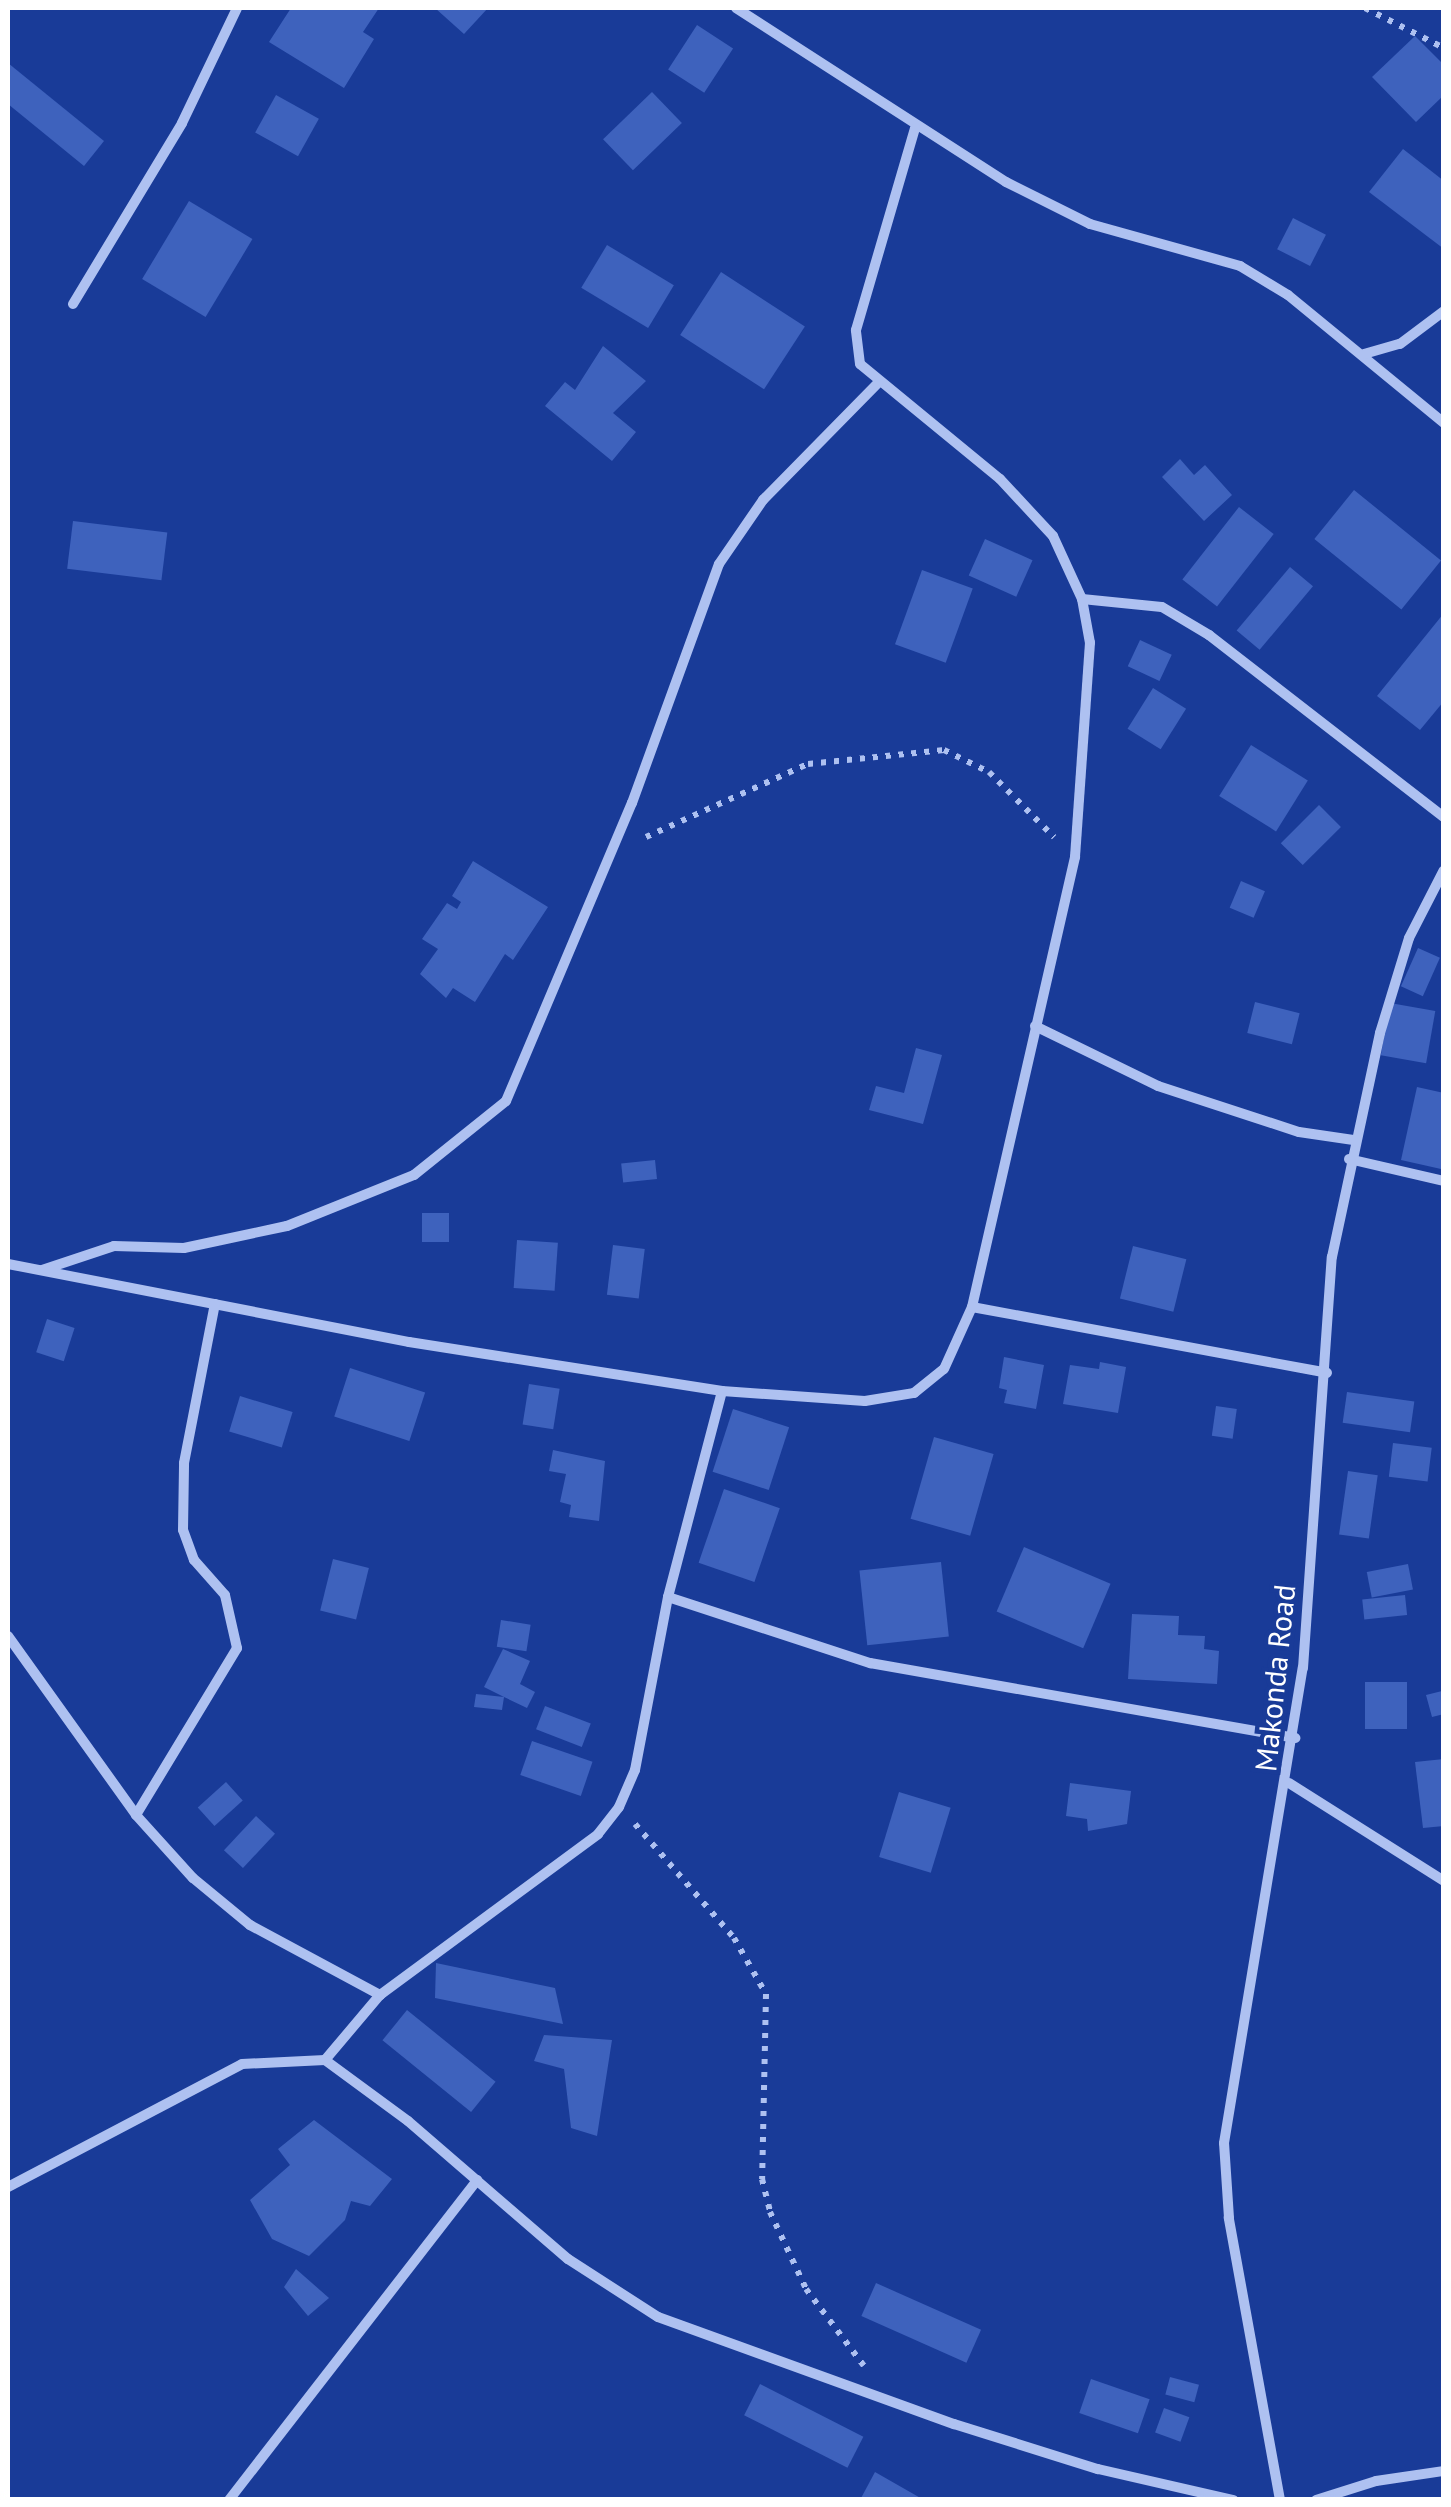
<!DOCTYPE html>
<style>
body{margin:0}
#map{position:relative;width:1451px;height:2507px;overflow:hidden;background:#193b98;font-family:"PT Sans",sans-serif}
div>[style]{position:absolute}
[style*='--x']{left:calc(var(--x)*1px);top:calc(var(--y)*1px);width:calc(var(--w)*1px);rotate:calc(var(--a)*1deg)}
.building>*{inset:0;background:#3e62bd;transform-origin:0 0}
.path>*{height:6px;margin-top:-3px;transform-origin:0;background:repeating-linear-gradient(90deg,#aec1f1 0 5px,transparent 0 13px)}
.street>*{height:10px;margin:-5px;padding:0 5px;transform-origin:5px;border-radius:5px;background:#aec1f1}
span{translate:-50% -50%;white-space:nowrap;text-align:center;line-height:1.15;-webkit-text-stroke:9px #193b98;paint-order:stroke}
.street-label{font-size:30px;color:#fff}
.frame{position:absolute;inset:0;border:10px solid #fff;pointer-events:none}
</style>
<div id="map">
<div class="building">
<div style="clip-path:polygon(291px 8px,379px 8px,363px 32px,374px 39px,344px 88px,269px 42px)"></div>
<div style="clip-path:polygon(435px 8px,488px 8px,464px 34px)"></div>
<div style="left:697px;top:25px;width:43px;height:53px;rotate:33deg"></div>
<div style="clip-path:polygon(1415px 36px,1444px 65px,1444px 95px,1416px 122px,1372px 77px)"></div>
<div style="clip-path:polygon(8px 63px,104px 141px,84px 166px,8px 104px)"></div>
<div style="left:652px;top:92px;width:43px;height:68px;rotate:46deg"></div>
<div style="left:276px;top:95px;width:49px;height:43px;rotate:29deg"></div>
<div style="clip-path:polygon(1403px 149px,1444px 181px,1444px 249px,1369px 192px)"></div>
<div style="left:189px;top:201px;width:74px;height:91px;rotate:31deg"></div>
<div style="left:1293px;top:218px;width:37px;height:35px;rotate:27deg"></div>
<div style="left:607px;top:245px;width:78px;height:50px;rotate:31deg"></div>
<div style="left:721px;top:272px;width:100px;height:75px;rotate:33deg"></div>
<div style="clip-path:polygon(603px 346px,646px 381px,613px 413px,636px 432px,612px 461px,545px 406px,565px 382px,575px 390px)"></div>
<div style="clip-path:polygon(1180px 459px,1194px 475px,1205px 465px,1232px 495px,1204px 521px,1162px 477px)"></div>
<div style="left:1354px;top:490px;width:112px;height:63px;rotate:39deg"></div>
<div style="left:1239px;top:507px;width:44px;height:92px;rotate:38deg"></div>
<div style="left:73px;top:521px;width:95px;height:48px;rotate:7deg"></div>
<div style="left:985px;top:539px;width:52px;height:40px;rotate:24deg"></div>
<div style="left:1290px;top:567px;width:30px;height:83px;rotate:40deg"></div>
<div style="left:922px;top:570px;width:54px;height:79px;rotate:20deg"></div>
<div style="clip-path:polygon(1444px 613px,1444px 701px,1420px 730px,1377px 696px)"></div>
<div style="left:1140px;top:640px;width:35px;height:29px;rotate:25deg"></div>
<div style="left:1153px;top:688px;width:39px;height:48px;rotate:32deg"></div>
<div style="left:1251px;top:745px;width:67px;height:60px;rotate:32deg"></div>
<div style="left:1319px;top:805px;width:31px;height:54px;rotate:45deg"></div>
<div style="clip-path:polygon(473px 861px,548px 907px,513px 960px,505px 954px,475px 1002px,453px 988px,446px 998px,420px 974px,438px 949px,422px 939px,447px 903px,457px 909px,461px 902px,452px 896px)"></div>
<div style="left:1241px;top:881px;width:26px;height:29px;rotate:23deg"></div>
<div style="left:1418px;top:948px;width:24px;height:42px;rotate:24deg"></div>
<div style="left:1255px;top:1002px;width:46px;height:32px;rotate:14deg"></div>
<div style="left:1390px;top:1003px;width:46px;height:53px;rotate:10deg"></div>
<div style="clip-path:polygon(916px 1048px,942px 1055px,923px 1124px,869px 1110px,876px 1086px,904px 1093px)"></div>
<div style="clip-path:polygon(1417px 1087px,1444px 1093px,1441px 1169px,1401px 1160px)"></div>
<div style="left:655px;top:1160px;width:19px;height:34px;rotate:84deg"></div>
<div style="left:422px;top:1213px;width:27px;height:29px"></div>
<div style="left:517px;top:1240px;width:41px;height:48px;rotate:4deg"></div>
<div style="left:613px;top:1245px;width:32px;height:50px;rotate:7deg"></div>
<div style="left:1133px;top:1246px;width:55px;height:54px;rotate:14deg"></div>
<div style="left:47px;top:1319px;width:29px;height:35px;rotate:18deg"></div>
<div style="clip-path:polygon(1004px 1357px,1044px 1365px,1036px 1409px,1004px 1403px,1007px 1390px,999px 1388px)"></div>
<div style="clip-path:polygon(1100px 1362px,1126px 1367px,1118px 1413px,1063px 1404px,1070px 1365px,1099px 1369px)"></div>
<div style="left:350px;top:1368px;width:79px;height:51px;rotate:18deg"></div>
<div style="left:529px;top:1384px;width:31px;height:41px;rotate:9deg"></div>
<div style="left:1347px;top:1392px;width:68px;height:31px;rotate:8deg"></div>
<div style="left:240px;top:1396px;width:55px;height:37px;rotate:17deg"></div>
<div style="left:1216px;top:1406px;width:21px;height:30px;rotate:8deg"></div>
<div style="left:733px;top:1409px;width:59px;height:66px;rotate:18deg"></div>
<div style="left:934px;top:1437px;width:62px;height:85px;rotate:16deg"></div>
<div style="left:1393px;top:1443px;width:39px;height:34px;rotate:7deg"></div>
<div style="clip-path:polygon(553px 1450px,605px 1461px,599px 1521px,569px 1517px,571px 1505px,560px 1502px,566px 1474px,549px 1471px)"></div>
<div style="left:1348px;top:1471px;width:30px;height:64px;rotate:8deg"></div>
<div style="left:724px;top:1489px;width:59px;height:78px;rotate:19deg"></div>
<div style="left:1024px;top:1547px;width:94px;height:70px;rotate:23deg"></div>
<div style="left:333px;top:1559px;width:37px;height:53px;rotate:14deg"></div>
<div style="left:941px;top:1562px;width:75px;height:82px;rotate:84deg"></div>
<div style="left:1408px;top:1564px;width:26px;height:42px;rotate:79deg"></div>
<div style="left:1405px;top:1595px;width:20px;height:43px;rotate:84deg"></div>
<div style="clip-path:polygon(1132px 1614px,1179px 1616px,1178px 1635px,1205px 1636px,1204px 1649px,1219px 1651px,1217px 1684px,1128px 1679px)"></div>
<div style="left:501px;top:1620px;width:30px;height:27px;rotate:9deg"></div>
<div style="clip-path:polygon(503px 1649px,530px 1661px,520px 1684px,535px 1692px,527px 1708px,504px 1697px,502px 1710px,474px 1707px,476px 1694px,504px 1697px,484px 1687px)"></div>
<div style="left:1365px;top:1682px;width:42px;height:47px"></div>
<div style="clip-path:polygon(1442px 1691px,1444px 1714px,1432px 1717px,1426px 1695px)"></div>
<div style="left:545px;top:1706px;width:49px;height:25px;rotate:21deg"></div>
<div style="left:532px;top:1741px;width:64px;height:36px;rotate:19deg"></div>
<div style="clip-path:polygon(1444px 1759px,1444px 1826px,1423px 1828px,1415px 1762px)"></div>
<div style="left:226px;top:1782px;width:25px;height:38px;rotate:48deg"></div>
<div style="clip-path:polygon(1070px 1783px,1131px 1791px,1127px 1824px,1088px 1831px,1087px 1819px,1066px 1816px)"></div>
<div style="left:899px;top:1792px;width:54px;height:68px;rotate:17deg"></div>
<div style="left:256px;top:1816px;width:26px;height:47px;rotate:43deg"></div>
<div style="clip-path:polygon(436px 1963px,555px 1988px,563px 2024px,435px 1998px)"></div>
<div style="left:407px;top:2010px;width:114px;height:39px;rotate:39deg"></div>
<div style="clip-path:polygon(544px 2035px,612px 2040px,597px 2136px,571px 2128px,564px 2069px,534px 2061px)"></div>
<div style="clip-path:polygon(314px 2120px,392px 2179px,370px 2206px,351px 2201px,345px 2220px,309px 2256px,272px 2239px,250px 2200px,290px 2165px,278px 2149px)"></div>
<div style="clip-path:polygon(296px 2269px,329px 2298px,308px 2316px,284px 2287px)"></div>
<div style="left:876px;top:2283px;width:115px;height:36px;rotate:24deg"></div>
<div style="left:1170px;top:2377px;width:30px;height:18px;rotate:15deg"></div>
<div style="left:1091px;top:2379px;width:62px;height:36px;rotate:19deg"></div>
<div style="left:760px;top:2384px;width:116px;height:35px;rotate:27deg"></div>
<div style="left:1164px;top:2408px;width:27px;height:26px;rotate:20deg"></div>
<div style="clip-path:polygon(875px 2472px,924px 2500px,860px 2500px)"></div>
</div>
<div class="path">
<div style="--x:1365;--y:8;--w:89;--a:26.9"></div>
<div style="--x:646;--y:837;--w:178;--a:-24.3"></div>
<div style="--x:808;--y:764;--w:137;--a:-5.9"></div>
<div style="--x:944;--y:750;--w:50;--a:26.1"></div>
<div style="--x:989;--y:772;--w:92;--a:45"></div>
<div style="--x:635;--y:1824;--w:151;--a:49"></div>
<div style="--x:734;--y:1938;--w:64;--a:60.3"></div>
<div style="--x:766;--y:1994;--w:185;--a:91.2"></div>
<div style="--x:762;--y:2179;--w:34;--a:76"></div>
<div style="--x:770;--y:2212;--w:85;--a:64.9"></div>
<div style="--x:806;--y:2289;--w:96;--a:53"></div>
</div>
<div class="street">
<div style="--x:736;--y:8;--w:321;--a:32.8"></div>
<div style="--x:1006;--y:182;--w:94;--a:26.6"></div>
<div style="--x:1090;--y:224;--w:156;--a:15.6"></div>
<div style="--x:1240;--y:266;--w:56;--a:31.1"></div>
<div style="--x:1288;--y:295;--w:202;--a:39.4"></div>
<div style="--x:73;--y:304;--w:211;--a:-58.9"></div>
<div style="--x:182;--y:123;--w:127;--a:-64.4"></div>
<div style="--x:1364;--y:354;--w:37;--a:-16"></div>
<div style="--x:1400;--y:344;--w:55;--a:-36.9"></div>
<div style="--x:1082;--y:599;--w:80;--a:5.7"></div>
<div style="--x:1162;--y:607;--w:55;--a:30.8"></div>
<div style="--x:1209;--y:635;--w:297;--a:37.8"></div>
<div style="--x:1035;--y:1026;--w:137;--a:26"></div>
<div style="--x:1158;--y:1086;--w:148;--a:18.1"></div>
<div style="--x:1299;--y:1132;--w:55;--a:8.4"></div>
<div style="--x:1349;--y:1159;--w:98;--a:13"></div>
<div style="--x:8;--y:1264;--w:409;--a:11"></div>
<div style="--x:409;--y:1342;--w:317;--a:8.9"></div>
<div style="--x:722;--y:1391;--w:143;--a:4"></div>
<div style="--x:865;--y:1401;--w:50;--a:-9.3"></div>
<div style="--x:914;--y:1393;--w:38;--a:-39"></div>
<div style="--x:944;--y:1369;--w:68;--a:-65.7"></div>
<div style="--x:972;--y:1307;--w:462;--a:-77.1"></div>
<div style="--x:1075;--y:857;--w:215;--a:-86"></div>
<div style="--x:1090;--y:643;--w:45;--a:-100.3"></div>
<div style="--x:1082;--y:599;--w:69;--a:-114.7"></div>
<div style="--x:1053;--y:536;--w:78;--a:-132.9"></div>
<div style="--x:1000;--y:479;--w:181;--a:-140.6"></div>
<div style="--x:860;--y:364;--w:34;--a:-97"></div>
<div style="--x:856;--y:330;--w:210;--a:-73.7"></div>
<div style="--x:42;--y:1270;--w:76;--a:-18.4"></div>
<div style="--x:114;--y:1246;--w:70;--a:1.6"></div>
<div style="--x:184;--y:1248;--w:105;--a:-12.1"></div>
<div style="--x:287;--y:1226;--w:137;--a:-21.9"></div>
<div style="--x:414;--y:1175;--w:118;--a:-38.8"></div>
<div style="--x:506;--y:1101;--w:324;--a:-67.1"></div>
<div style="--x:632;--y:803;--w:254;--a:-70"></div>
<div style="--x:719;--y:564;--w:78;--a:-55.5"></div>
<div style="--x:763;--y:500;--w:163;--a:-45.5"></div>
<div style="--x:972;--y:1307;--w:361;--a:10.5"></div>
<div style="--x:668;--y:1597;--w:213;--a:18.1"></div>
<div style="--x:870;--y:1663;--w:432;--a:10"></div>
<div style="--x:8;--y:1636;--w:220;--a:54.4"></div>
<div style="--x:136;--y:1815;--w:85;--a:47.9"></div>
<div style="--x:193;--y:1878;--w:74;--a:39.5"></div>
<div style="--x:250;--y:1925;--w:148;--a:28.3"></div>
<div style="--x:1289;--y:1783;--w:183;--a:32.3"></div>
<div style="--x:136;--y:1815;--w:195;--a:-58.8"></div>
<div style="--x:237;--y:1648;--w:54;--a:-102.8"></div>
<div style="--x:225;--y:1595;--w:47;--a:-131.5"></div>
<div style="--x:194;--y:1560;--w:32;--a:-110"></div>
<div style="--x:183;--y:1530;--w:67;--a:-89.1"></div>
<div style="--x:184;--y:1463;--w:162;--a:-79"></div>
<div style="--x:325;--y:2060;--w:85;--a:-49.8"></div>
<div style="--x:380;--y:1995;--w:271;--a:-36.4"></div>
<div style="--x:598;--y:1834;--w:34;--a:-52"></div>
<div style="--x:619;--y:1807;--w:40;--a:-66.6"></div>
<div style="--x:635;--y:1770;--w:176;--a:-79.2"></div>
<div style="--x:668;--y:1597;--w:213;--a:-75.3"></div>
<div style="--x:8;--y:2187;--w:264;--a:-27.7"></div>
<div style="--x:242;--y:2064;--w:83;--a:-2.8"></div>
<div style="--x:325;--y:2060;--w:103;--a:36.3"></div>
<div style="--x:408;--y:2121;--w:211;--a:40.8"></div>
<div style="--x:568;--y:2259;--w:107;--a:32.8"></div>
<div style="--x:658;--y:2317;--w:315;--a:19.9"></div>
<div style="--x:954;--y:2424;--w:151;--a:17.4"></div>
<div style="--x:1098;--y:2469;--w:139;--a:12.9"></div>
<div style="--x:229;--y:2500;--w:405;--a:-52.2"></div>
<div style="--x:1280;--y:2500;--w:287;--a:-100.3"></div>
<div style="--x:1229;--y:2218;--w:75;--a:-93.8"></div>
<div style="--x:1224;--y:2143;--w:482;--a:-80.6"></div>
<div style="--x:1303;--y:1668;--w:412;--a:-86"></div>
<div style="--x:1332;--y:1257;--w:229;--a:-77.9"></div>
<div style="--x:1380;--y:1033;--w:99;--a:-73"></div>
<div style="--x:1409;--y:938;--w:76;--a:-62.8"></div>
<div style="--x:1316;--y:2500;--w:63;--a:-17.6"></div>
<div style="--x:1376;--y:2481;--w:69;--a:-8.4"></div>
</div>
<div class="street-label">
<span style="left:1275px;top:1678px;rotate:-84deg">Makonda Road</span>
</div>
<div class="frame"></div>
</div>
